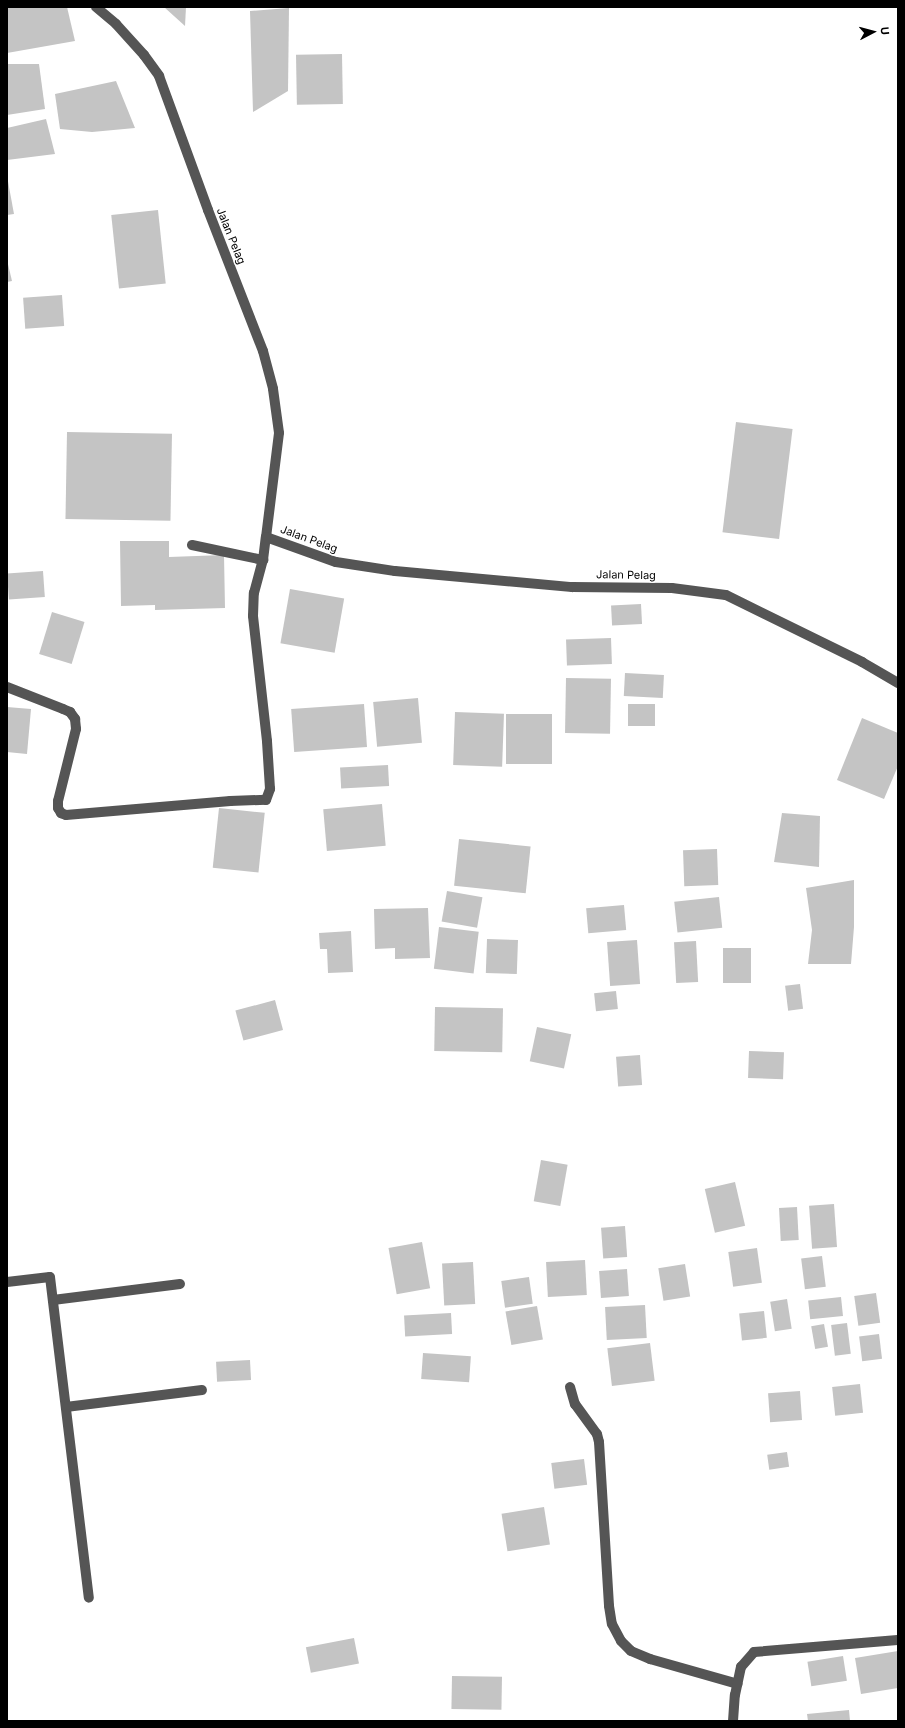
<!DOCTYPE html>
<style>
body{margin:0}
#map{position:relative;width:905px;height:1728px;overflow:hidden;background:#fff;font-family:Inter,sans-serif}
div>[style]{position:absolute}
[style*='--x']{left:calc(var(--x)*1px);top:calc(var(--y)*1px);width:calc(var(--w)*1px);rotate:calc(var(--a)*1deg)}
.building>*{inset:0;background:#c4c4c4;transform-origin:0 0}
.minor>*{height:10px;margin:-5px;padding:0 5px;transform-origin:5px;border-radius:5px;background:#555}
span{translate:-50% -50%;white-space:nowrap;text-align:center;line-height:1.15;-webkit-text-stroke:3px #fff;paint-order:stroke}
.street-label{font-size:11px;color:#000}
.frame{position:absolute;inset:0;border:8px solid #000;pointer-events:none}
.north{position:absolute;left:853px;top:12px;width:40px;height:40px;-webkit-text-stroke:3px #fff;paint-order:stroke;rotate:84deg;font-size:11px;font-weight:700;line-height:16px;text-align:center;color:#000}
.north::after{content:'';display:block;margin:auto;width:14px;height:18px;background:#000;clip-path:polygon(50% 0,100% 100%,50% 72%,0 100%)}
</style>
<div id="map">
<div class="building">
<div style="clip-path:polygon(7px 7px,67px 7px,75px 41px,7px 53px)"></div>
<div style="clip-path:polygon(164px 7px,186px 7px,185px 26px)"></div>
<div style="clip-path:polygon(289px 8px,288px 91px,253px 112px,250px 11px)"></div>
<div style="left:342px;top:54px;width:50px;height:46px;rotate:89deg"></div>
<div style="clip-path:polygon(7px 64px,39px 64px,45px 109px,7px 115px)"></div>
<div style="clip-path:polygon(116px 81px,135px 128px,92px 132px,60px 129px,55px 94px)"></div>
<div style="clip-path:polygon(46px 119px,55px 154px,7px 160px,7px 128px)"></div>
<div style="clip-path:polygon(7px 176px,14px 214px,7px 215px)"></div>
<div style="left:158px;top:210px;width:74px;height:47px;rotate:84deg"></div>
<div style="clip-path:polygon(7px 260px,12px 281px,7px 282px)"></div>
<div style="left:62px;top:295px;width:31px;height:39px;rotate:86deg"></div>
<div style="left:736px;top:422px;width:57px;height:111px;rotate:7deg"></div>
<div style="left:67px;top:432px;width:105px;height:87px;rotate:1deg"></div>
<div style="clip-path:polygon(120px 541px,169px 541px,169px 557px,224px 555px,225px 608px,155px 610px,155px 605px,121px 606px)"></div>
<div style="left:43px;top:571px;width:26px;height:36px;rotate:86deg"></div>
<div style="left:290px;top:589px;width:55px;height:55px;rotate:10deg"></div>
<div style="left:641px;top:604px;width:20px;height:30px;rotate:87deg"></div>
<div style="left:52px;top:612px;width:34px;height:44px;rotate:17deg"></div>
<div style="left:611px;top:638px;width:26px;height:45px;rotate:88deg"></div>
<div style="left:625px;top:673px;width:39px;height:23px;rotate:3deg"></div>
<div style="left:566px;top:678px;width:45px;height:55px;rotate:1deg"></div>
<div style="left:418px;top:698px;width:45px;height:45px;rotate:85deg"></div>
<div style="left:364px;top:704px;width:43px;height:73px;rotate:86deg"></div>
<div style="left:655px;top:704px;width:22px;height:27px;rotate:90deg"></div>
<div style="clip-path:polygon(7px 707px,31px 709px,27px 754px,7px 752px)"></div>
<div style="left:455px;top:712px;width:49px;height:53px;rotate:2deg"></div>
<div style="left:552px;top:714px;width:50px;height:46px;rotate:90deg"></div>
<div style="clip-path:polygon(862px 718px,898px 733px,898px 766px,884px 799px,837px 780px)"></div>
<div style="left:388px;top:765px;width:21px;height:48px;rotate:87deg"></div>
<div style="left:382px;top:804px;width:42px;height:59px;rotate:85deg"></div>
<div style="left:219px;top:808px;width:46px;height:60px;rotate:6deg"></div>
<div style="clip-path:polygon(782px 813px,820px 816px,819px 867px,774px 862px)"></div>
<div style="left:459px;top:839px;width:72px;height:47px;rotate:6deg"></div>
<div style="left:717px;top:849px;width:36px;height:34px;rotate:88deg"></div>
<div style="clip-path:polygon(854px 880px,854px 927px,851px 964px,808px 964px,812px 930px,806px 888px)"></div>
<div style="left:447px;top:891px;width:36px;height:31px;rotate:10deg"></div>
<div style="left:719px;top:897px;width:31px;height:45px;rotate:84deg"></div>
<div style="left:624px;top:905px;width:25px;height:38px;rotate:85deg"></div>
<div style="clip-path:polygon(428px 908px,430px 958px,395px 959px,395px 948px,375px 949px,374px 909px)"></div>
<div style="left:439px;top:927px;width:40px;height:42px;rotate:7deg"></div>
<div style="clip-path:polygon(351px 931px,353px 972px,328px 973px,327px 949px,320px 949px,319px 933px)"></div>
<div style="left:487px;top:939px;width:31px;height:34px;rotate:2deg"></div>
<div style="left:637px;top:940px;width:44px;height:30px;rotate:86deg"></div>
<div style="left:696px;top:941px;width:41px;height:22px;rotate:87deg"></div>
<div style="left:723px;top:948px;width:28px;height:35px"></div>
<div style="left:800px;top:984px;width:25px;height:15px;rotate:83deg"></div>
<div style="left:616px;top:991px;width:18px;height:22px;rotate:84deg"></div>
<div style="left:275px;top:1000px;width:31px;height:41px;rotate:75deg"></div>
<div style="left:435px;top:1007px;width:68px;height:44px;rotate:1deg"></div>
<div style="left:537px;top:1027px;width:35px;height:35px;rotate:12deg"></div>
<div style="left:749px;top:1051px;width:35px;height:27px;rotate:2deg"></div>
<div style="left:640px;top:1055px;width:30px;height:24px;rotate:86deg"></div>
<div style="left:541px;top:1160px;width:27px;height:42px;rotate:10deg"></div>
<div style="left:735px;top:1182px;width:45px;height:31px;rotate:77deg"></div>
<div style="left:834px;top:1204px;width:43px;height:25px;rotate:86deg"></div>
<div style="left:797px;top:1207px;width:33px;height:18px;rotate:87deg"></div>
<div style="left:625px;top:1226px;width:31px;height:24px;rotate:86deg"></div>
<div style="left:422px;top:1242px;width:47px;height:34px;rotate:80deg"></div>
<div style="left:757px;top:1248px;width:35px;height:29px;rotate:82deg"></div>
<div style="left:822px;top:1256px;width:31px;height:21px;rotate:83deg"></div>
<div style="left:585px;top:1260px;width:35px;height:39px;rotate:87deg"></div>
<div style="left:473px;top:1262px;width:42px;height:31px;rotate:87deg"></div>
<div style="left:685px;top:1264px;width:33px;height:27px;rotate:81deg"></div>
<div style="left:627px;top:1269px;width:27px;height:28px;rotate:86deg"></div>
<div style="left:529px;top:1277px;width:27px;height:28px;rotate:82deg"></div>
<div style="left:876px;top:1293px;width:30px;height:22px;rotate:82deg"></div>
<div style="left:841px;top:1297px;width:19px;height:33px;rotate:84deg"></div>
<div style="left:787px;top:1299px;width:30px;height:17px;rotate:81deg"></div>
<div style="left:645px;top:1305px;width:33px;height:40px;rotate:87deg"></div>
<div style="left:537px;top:1306px;width:34px;height:32px;rotate:80deg"></div>
<div style="left:764px;top:1311px;width:27px;height:25px;rotate:84deg"></div>
<div style="left:451px;top:1313px;width:21px;height:47px;rotate:87deg"></div>
<div style="left:847px;top:1323px;width:31px;height:16px;rotate:83deg"></div>
<div style="left:824px;top:1324px;width:23px;height:13px;rotate:80deg"></div>
<div style="left:879px;top:1334px;width:25px;height:20px;rotate:83deg"></div>
<div style="left:650px;top:1343px;width:38px;height:43px;rotate:83deg"></div>
<div style="left:423px;top:1353px;width:48px;height:26px;rotate:4deg"></div>
<div style="left:250px;top:1360px;width:20px;height:34px;rotate:87deg"></div>
<div style="left:860px;top:1384px;width:29px;height:28px;rotate:84deg"></div>
<div style="left:800px;top:1391px;width:29px;height:32px;rotate:86deg"></div>
<div style="left:787px;top:1452px;width:15px;height:20px;rotate:82deg"></div>
<div style="left:584px;top:1459px;width:26px;height:33px;rotate:83deg"></div>
<div style="left:544px;top:1507px;width:38px;height:43px;rotate:81deg"></div>
<div style="left:354px;top:1638px;width:26px;height:49px;rotate:79deg"></div>
<div style="clip-path:polygon(898px 1651px,898px 1688px,861px 1694px,855px 1658px)"></div>
<div style="left:843px;top:1656px;width:25px;height:36px;rotate:81deg"></div>
<div style="left:452px;top:1676px;width:50px;height:33px;rotate:1deg"></div>
<div style="clip-path:polygon(849px 1710px,850px 1721px,808px 1721px,807px 1714px)"></div>
</div>
<div class="minor">
<div style="--x:96;--y:7;--w:26;--a:40"></div>
<div style="--x:116;--y:24;--w:42;--a:47.9"></div>
<div style="--x:144;--y:55;--w:26;--a:54"></div>
<div style="--x:159;--y:76;--w:143;--a:69.9"></div>
<div style="--x:208;--y:210;--w:151;--a:68.7"></div>
<div style="--x:263;--y:351;--w:39;--a:75"></div>
<div style="--x:273;--y:389;--w:44;--a:82.2"></div>
<div style="--x:279;--y:433;--w:105;--a:97.1"></div>
<div style="--x:266;--y:537;--w:74;--a:19.7"></div>
<div style="--x:336;--y:562;--w:60;--a:8.7"></div>
<div style="--x:395;--y:571;--w:178;--a:5.2"></div>
<div style="--x:572;--y:587;--w:100;--a:0.6"></div>
<div style="--x:672;--y:588;--w:54;--a:7.4"></div>
<div style="--x:726;--y:595;--w:152;--a:26.2"></div>
<div style="--x:862;--y:662;--w:42;--a:30.3"></div>
<div style="--x:192;--y:545;--w:73;--a:11.9"></div>
<div style="--x:7;--y:687;--w:60;--a:21.4"></div>
<div style="--x:63;--y:709;--w:8;--a:23"></div>
<div style="--x:70;--y:712;--w:9;--a:54"></div>
<div style="--x:75;--y:719;--w:10;--a:84"></div>
<div style="--x:76;--y:729;--w:74;--a:104"></div>
<div style="--x:58;--y:801;--w:7;--a:90"></div>
<div style="--x:58;--y:808;--w:6;--a:59"></div>
<div style="--x:61;--y:813;--w:5;--a:22"></div>
<div style="--x:66;--y:815;--w:165;--a:-4.9"></div>
<div style="--x:230;--y:801;--w:36;--a:-2"></div>
<div style="--x:266;--y:800;--w:12;--a:-70"></div>
<div style="--x:270;--y:789;--w:48;--a:-93.6"></div>
<div style="--x:267;--y:741;--w:126;--a:-96.4"></div>
<div style="--x:253;--y:616;--w:23;--a:-88"></div>
<div style="--x:254;--y:593;--w:34;--a:-75"></div>
<div style="--x:263;--y:560;--w:23;--a:-83"></div>
<div style="--x:7;--y:1282;--w:43;--a:-6.6"></div>
<div style="--x:50;--y:1277;--w:323;--a:83.1"></div>
<div style="--x:53;--y:1300;--w:128;--a:-7.2"></div>
<div style="--x:570;--y:1387;--w:18;--a:74"></div>
<div style="--x:575;--y:1404;--w:37;--a:54"></div>
<div style="--x:597;--y:1434;--w:8;--a:76"></div>
<div style="--x:599;--y:1442;--w:164;--a:86.5"></div>
<div style="--x:609;--y:1606;--w:18;--a:81"></div>
<div style="--x:612;--y:1624;--w:19;--a:62"></div>
<div style="--x:621;--y:1641;--w:14;--a:45"></div>
<div style="--x:631;--y:1651;--w:21;--a:23"></div>
<div style="--x:650;--y:1659;--w:91;--a:15.9"></div>
<div style="--x:66;--y:1407;--w:137;--a:-7.1"></div>
<div style="--x:733;--y:1721;--w:26;--a:-86"></div>
<div style="--x:735;--y:1695;--w:29;--a:-78"></div>
<div style="--x:741;--y:1667;--w:20;--a:-49"></div>
<div style="--x:754;--y:1652;--w:144;--a:-4.8"></div>
</div>
<div class="street-label">
<span style="left:231px;top:236px;rotate:68deg">Jalan Pelag</span>
<span style="left:309px;top:539px;rotate:20deg">Jalan Pelag</span>
<span style="left:626px;top:575px;rotate:1deg">Jalan Pelag</span>
</div>
<div class="frame"></div>
<div class="north">U</div>
</div>
